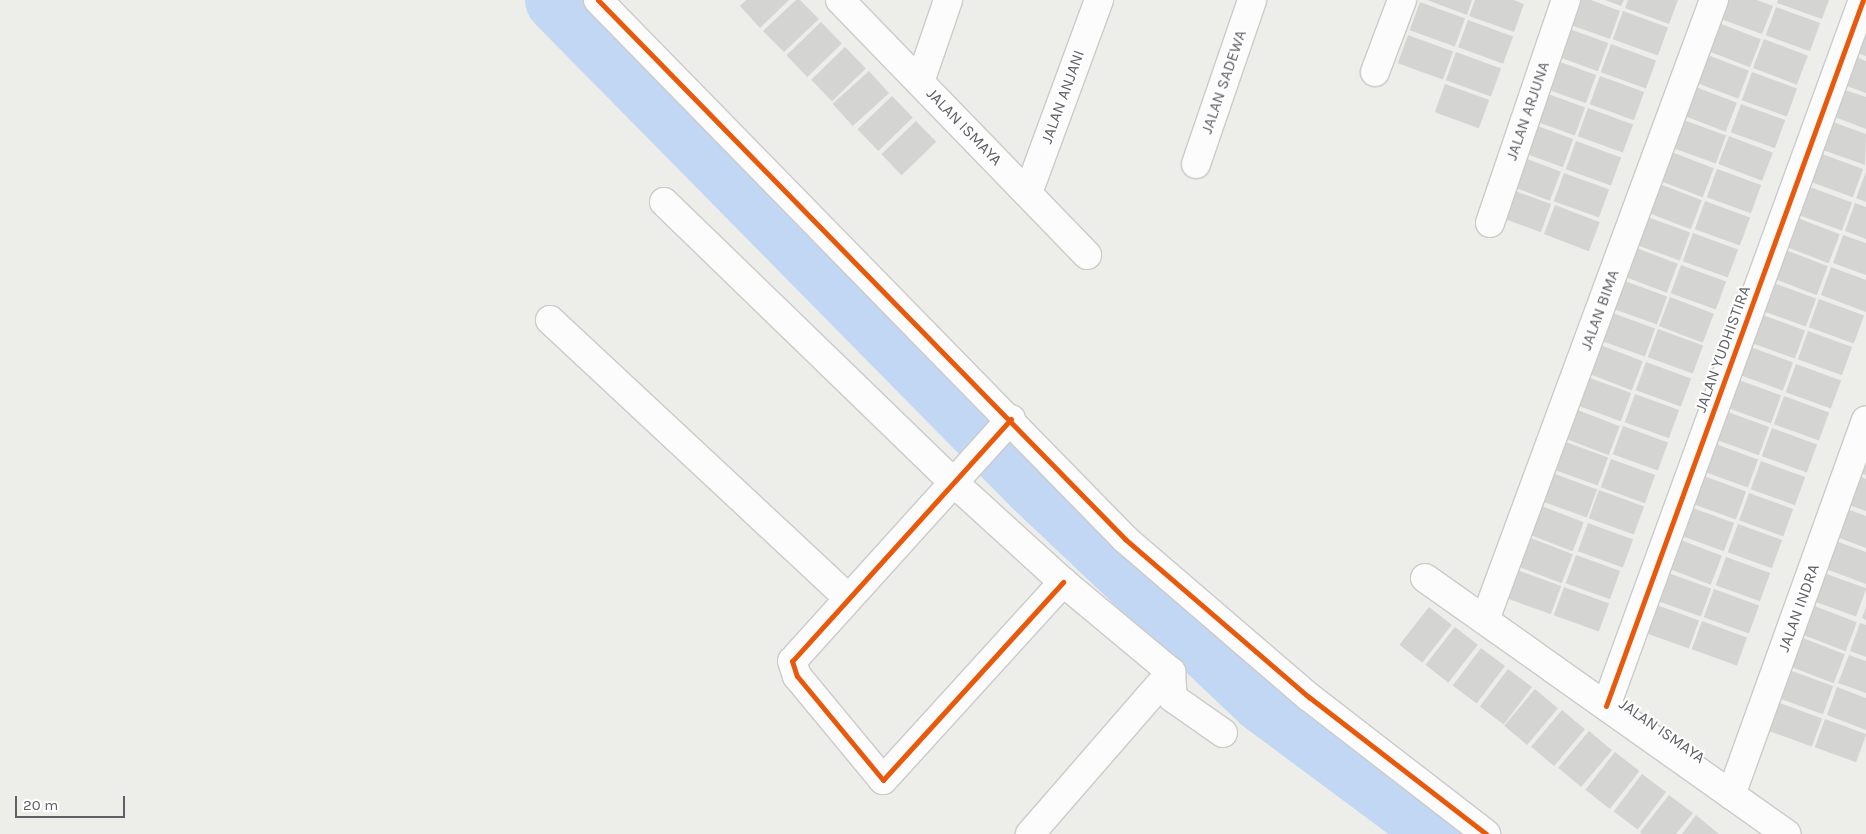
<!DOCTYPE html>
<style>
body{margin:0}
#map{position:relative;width:1866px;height:834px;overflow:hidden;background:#edede9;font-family:Karla,sans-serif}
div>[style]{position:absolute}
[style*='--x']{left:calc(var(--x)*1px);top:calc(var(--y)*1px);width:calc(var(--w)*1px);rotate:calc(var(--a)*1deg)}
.green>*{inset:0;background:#d7e8d8}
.river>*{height:66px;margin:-33px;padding:0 33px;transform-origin:33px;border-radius:33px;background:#c1d7f4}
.building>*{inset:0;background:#d4d4d2;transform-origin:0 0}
.roads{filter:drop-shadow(1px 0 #cacbca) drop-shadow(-1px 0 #cacbca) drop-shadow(0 1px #cacbca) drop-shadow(0 -1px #cacbca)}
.minor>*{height:28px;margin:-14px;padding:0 14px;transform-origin:14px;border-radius:14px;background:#fcfcfc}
.cycleway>*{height:5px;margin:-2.5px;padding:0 2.5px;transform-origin:2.5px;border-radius:2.5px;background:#e8590c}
span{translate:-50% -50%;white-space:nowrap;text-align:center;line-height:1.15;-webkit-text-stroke:4px #fff;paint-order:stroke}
.street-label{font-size:16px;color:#5e6066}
.scale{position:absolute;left:15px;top:796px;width:110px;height:22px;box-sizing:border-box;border:2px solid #5e6066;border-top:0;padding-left:6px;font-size:15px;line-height:18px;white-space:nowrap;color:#5e6066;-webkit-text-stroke:4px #fff;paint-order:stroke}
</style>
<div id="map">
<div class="green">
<div style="clip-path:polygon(558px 0,598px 0,1125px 539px,1486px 834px,1444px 834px,1262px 699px,1035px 484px)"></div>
</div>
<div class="river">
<div style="--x:558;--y:0;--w:680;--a:45.42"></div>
<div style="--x:1035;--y:484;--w:313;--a:43.4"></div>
<div style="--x:1262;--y:699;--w:227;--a:36.6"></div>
</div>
<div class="building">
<div style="clip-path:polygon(746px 0,789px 0,760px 28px,740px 6px)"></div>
<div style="clip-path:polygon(796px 0,800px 0,819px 19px,784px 52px,763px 31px)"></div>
<div style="clip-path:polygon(1427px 0,1472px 0,1467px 15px)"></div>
<div style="clip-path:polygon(1475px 0,1514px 0,1524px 4px,1514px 32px,1469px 16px)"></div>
<div style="clip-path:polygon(1573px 0,1591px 0,1620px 11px,1610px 39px,1565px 23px)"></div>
<div style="clip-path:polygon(1605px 0,1624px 0,1621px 6px)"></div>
<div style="clip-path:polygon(1628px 0,1678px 0,1669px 24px,1625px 8px)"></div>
<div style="clip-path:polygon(1724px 0,1757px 0,1773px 6px,1762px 34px,1718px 18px)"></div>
<div style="clip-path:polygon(1778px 0,1829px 0,1822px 19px,1777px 3px)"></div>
<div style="left:1420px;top:2px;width:48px;height:30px;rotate:20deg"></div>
<div style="left:1776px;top:7px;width:47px;height:30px;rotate:20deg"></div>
<div style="left:1623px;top:11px;width:48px;height:30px;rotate:20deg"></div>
<div style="left:1468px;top:20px;width:48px;height:29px;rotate:20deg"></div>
<div style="left:821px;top:22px;width:30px;height:48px;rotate:46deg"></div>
<div style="left:1716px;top:22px;width:48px;height:30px;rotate:21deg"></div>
<div style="clip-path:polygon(1866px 24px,1866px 56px,1855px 52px)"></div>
<div style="left:1564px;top:27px;width:47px;height:30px;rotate:20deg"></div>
<div style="left:1408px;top:35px;width:48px;height:30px;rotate:20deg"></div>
<div style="left:1764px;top:39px;width:47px;height:31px;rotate:21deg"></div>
<div style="left:1611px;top:44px;width:48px;height:30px;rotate:20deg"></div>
<div style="left:845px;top:47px;width:30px;height:47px;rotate:46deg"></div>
<div style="left:1456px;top:52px;width:48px;height:30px;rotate:20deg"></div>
<div style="left:1705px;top:54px;width:47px;height:30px;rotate:21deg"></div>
<div style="clip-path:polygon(1854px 56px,1866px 61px,1866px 93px,1844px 85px)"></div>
<div style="left:1552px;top:59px;width:47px;height:30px;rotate:20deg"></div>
<div style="left:869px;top:71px;width:30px;height:49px;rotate:48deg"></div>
<div style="left:1752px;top:72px;width:48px;height:30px;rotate:20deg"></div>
<div style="left:1600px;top:76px;width:47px;height:30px;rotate:20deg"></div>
<div style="left:1445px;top:84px;width:47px;height:30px;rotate:20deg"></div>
<div style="left:1693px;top:86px;width:47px;height:31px;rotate:21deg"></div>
<div style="clip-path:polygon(1842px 89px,1866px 97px,1866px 129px,1832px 116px)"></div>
<div style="left:1540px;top:91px;width:48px;height:30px;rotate:20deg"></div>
<div style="left:892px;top:96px;width:30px;height:48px;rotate:46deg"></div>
<div style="left:1741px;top:104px;width:47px;height:30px;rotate:20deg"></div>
<div style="left:1588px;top:108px;width:48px;height:30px;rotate:20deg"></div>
<div style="left:1681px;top:119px;width:48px;height:30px;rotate:20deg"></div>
<div style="left:916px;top:121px;width:29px;height:48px;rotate:46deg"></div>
<div style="clip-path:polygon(1830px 121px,1866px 134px,1865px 165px,1820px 149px)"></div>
<div style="left:1529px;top:123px;width:47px;height:30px;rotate:20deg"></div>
<div style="left:1729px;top:136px;width:47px;height:30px;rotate:21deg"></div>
<div style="left:1576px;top:141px;width:48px;height:30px;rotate:20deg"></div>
<div style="left:1669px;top:151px;width:48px;height:31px;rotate:21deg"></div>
<div style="left:1819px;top:153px;width:47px;height:30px;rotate:20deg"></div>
<div style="left:1517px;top:155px;width:47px;height:31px;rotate:21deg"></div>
<div style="left:1717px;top:169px;width:47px;height:30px;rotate:20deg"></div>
<div style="clip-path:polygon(1866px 172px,1866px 202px,1856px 198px)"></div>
<div style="left:1564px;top:173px;width:48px;height:30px;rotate:20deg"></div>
<div style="left:1657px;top:183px;width:48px;height:31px;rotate:21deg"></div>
<div style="left:1807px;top:186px;width:48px;height:30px;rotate:20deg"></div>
<div style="left:1507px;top:188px;width:47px;height:30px;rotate:20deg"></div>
<div style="left:1705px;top:201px;width:48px;height:30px;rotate:20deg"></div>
<div style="clip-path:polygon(1855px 203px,1866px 207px,1866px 239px,1845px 231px)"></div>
<div style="left:1555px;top:205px;width:48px;height:31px;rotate:21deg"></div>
<div style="left:1645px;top:216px;width:48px;height:30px;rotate:20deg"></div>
<div style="left:1795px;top:217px;width:48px;height:31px;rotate:21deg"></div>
<div style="left:1693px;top:233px;width:48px;height:30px;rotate:20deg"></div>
<div style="clip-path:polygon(1843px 235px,1866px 243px,1866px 275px,1833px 263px)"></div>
<div style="left:1634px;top:247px;width:47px;height:31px;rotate:21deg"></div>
<div style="left:1783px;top:249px;width:48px;height:31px;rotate:21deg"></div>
<div style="left:1681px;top:265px;width:48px;height:30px;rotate:20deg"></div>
<div style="clip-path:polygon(1831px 267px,1866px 280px,1866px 312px,1821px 295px)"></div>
<div style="left:1622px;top:280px;width:48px;height:30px;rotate:20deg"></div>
<div style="left:1771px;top:282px;width:48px;height:30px;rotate:20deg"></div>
<div style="left:1670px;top:297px;width:47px;height:31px;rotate:21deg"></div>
<div style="left:1819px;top:299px;width:48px;height:30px;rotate:20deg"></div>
<div style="left:1610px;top:312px;width:48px;height:30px;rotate:20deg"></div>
<div style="left:1760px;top:314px;width:48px;height:30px;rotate:20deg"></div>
<div style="left:1658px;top:329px;width:48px;height:30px;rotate:20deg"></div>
<div style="left:1808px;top:331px;width:47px;height:30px;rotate:20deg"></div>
<div style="left:1598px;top:344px;width:48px;height:31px;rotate:21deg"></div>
<div style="left:1748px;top:346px;width:48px;height:30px;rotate:20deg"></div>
<div style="left:1646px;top:362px;width:48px;height:30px;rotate:20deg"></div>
<div style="left:1796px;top:364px;width:48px;height:30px;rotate:20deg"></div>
<div style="left:1587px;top:377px;width:47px;height:30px;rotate:20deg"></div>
<div style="left:1736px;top:379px;width:48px;height:30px;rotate:20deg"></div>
<div style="left:1635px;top:394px;width:47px;height:30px;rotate:20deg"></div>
<div style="left:1784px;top:396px;width:48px;height:30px;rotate:20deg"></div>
<div style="left:1575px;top:409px;width:48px;height:31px;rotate:21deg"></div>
<div style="left:1725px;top:411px;width:47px;height:30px;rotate:20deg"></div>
<div style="left:1623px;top:426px;width:48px;height:30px;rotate:20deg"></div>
<div style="left:1772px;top:428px;width:48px;height:30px;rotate:20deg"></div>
<div style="left:1563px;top:441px;width:48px;height:30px;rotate:20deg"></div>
<div style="left:1713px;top:443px;width:48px;height:30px;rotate:20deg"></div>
<div style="left:1611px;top:459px;width:47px;height:30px;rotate:20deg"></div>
<div style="clip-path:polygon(1866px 459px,1866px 475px,1861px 473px)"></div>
<div style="left:1761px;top:461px;width:47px;height:30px;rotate:20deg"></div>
<div style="left:1552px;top:473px;width:48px;height:30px;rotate:20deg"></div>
<div style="left:1701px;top:475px;width:48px;height:30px;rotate:20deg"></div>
<div style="clip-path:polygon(1859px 476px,1866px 479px,1866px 511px,1849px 505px)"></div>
<div style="left:1599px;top:490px;width:48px;height:30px;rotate:20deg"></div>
<div style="left:1749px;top:493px;width:47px;height:29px;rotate:20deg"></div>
<div style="left:1539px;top:505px;width:48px;height:31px;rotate:21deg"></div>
<div style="left:1690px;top:507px;width:47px;height:30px;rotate:20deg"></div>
<div style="clip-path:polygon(1847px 509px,1866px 516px,1866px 548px,1837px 537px)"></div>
<div style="left:1588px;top:523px;width:48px;height:30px;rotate:20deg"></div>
<div style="left:1738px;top:524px;width:47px;height:30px;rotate:20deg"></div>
<div style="left:1528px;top:537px;width:48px;height:31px;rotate:21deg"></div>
<div style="left:1678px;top:539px;width:47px;height:31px;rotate:21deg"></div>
<div style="clip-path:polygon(1836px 541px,1866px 552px,1866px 584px,1826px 569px)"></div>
<div style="left:1576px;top:555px;width:47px;height:30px;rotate:20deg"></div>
<div style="left:1726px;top:557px;width:47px;height:30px;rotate:20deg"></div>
<div style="left:1517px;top:570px;width:47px;height:30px;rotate:20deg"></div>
<div style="left:1666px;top:572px;width:48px;height:30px;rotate:20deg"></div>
<div style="left:1824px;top:573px;width:45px;height:30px;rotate:20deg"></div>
<div style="left:1564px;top:587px;width:48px;height:30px;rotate:20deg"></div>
<div style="left:1714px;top:589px;width:48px;height:30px;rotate:20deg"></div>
<div style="left:1654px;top:604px;width:48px;height:30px;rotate:20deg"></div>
<div style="left:1812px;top:605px;width:48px;height:31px;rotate:21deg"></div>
<div style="left:1429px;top:607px;width:29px;height:48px;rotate:38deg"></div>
<div style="clip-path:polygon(1866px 607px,1866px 620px,1862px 618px)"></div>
<div style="left:1702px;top:621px;width:48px;height:30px;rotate:20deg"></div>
<div style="clip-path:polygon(1860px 623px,1866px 625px,1866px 657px,1850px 651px)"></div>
<div style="left:1455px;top:627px;width:29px;height:48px;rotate:38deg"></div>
<div style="left:1800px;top:637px;width:48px;height:31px;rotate:21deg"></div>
<div style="left:1481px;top:648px;width:30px;height:47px;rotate:37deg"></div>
<div style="clip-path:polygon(1849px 655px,1866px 661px,1866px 693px,1838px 683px)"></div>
<div style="left:1508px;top:669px;width:30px;height:47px;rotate:37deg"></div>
<div style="left:1789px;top:670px;width:47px;height:30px;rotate:20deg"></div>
<div style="clip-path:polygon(1837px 687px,1866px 698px,1866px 730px,1827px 715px)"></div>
<div style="left:1535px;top:689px;width:30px;height:48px;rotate:40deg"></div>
<div style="left:1777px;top:702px;width:48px;height:30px;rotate:20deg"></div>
<div style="left:1562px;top:710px;width:30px;height:48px;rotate:40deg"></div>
<div style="left:1825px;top:719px;width:44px;height:30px;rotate:20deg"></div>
<div style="left:1589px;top:731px;width:30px;height:48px;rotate:40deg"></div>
<div style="left:1615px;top:752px;width:31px;height:48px;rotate:38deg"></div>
<div style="left:1642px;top:774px;width:30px;height:47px;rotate:37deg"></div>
<div style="clip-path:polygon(1669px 795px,1693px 813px,1676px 834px,1642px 834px,1640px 832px)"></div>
<div style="clip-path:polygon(1696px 815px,1719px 834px,1682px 834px)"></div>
</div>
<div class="roads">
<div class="minor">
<div style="--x:598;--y:0;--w:754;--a:45.64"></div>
<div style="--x:1125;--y:539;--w:243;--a:40.7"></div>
<div style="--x:1309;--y:697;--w:224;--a:37.7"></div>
<div style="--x:840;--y:0;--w:355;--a:45.9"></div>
<div style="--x:1375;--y:72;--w:77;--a:-69.4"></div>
<div style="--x:920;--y:82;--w:87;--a:-71.1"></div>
<div style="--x:1196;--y:164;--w:173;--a:-71.1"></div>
<div style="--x:1028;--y:193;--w:206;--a:-69.8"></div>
<div style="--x:664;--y:202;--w:401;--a:44.1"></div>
<div style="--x:952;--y:481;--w:150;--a:42.3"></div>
<div style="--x:1063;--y:582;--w:141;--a:39.8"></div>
<div style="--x:1171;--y:672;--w:26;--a:86"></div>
<div style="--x:1173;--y:698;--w:61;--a:35"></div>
<div style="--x:1490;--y:223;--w:236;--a:-71.2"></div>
<div style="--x:550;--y:320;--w:406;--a:43"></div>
<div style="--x:1011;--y:419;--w:326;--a:132.1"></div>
<div style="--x:792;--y:661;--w:16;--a:72"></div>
<div style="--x:797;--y:676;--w:135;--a:50.4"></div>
<div style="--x:883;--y:780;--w:268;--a:-47.7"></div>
<div style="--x:1425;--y:578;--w:443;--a:35.3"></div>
<div style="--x:1485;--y:620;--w:661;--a:-69.73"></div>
<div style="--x:1606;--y:706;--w:751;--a:-70"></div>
<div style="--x:1731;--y:795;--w:398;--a:-70.2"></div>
<div style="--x:1030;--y:834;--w:215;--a:-49"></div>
</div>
</div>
<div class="cycleway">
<div style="--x:598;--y:0;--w:754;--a:45.64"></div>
<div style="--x:1125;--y:539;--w:243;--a:40.7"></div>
<div style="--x:1309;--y:697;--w:224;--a:37.7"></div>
<div style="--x:1011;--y:419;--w:326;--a:132.1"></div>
<div style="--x:792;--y:661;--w:16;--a:72"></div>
<div style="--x:797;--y:676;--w:135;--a:50.4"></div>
<div style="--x:883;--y:780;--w:268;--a:-47.7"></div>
<div style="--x:1606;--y:706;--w:751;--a:-70"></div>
</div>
<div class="street-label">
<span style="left:1224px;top:82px;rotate:-71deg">JALAN SADEWA</span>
<span style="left:1063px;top:97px;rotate:-70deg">JALAN ANJANI</span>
<span style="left:1528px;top:111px;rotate:-71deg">JALAN ARJUNA</span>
<span style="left:964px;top:127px;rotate:46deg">JALAN ISMAYA</span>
<span style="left:1600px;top:310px;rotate:-70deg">JALAN BIMA</span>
<span style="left:1723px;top:349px;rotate:-70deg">JALAN YUDHISTIRA</span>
<span style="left:1799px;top:608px;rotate:-70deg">JALAN INDRA</span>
<span style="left:1662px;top:731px;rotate:35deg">JALAN ISMAYA</span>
</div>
<div class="scale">20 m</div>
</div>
